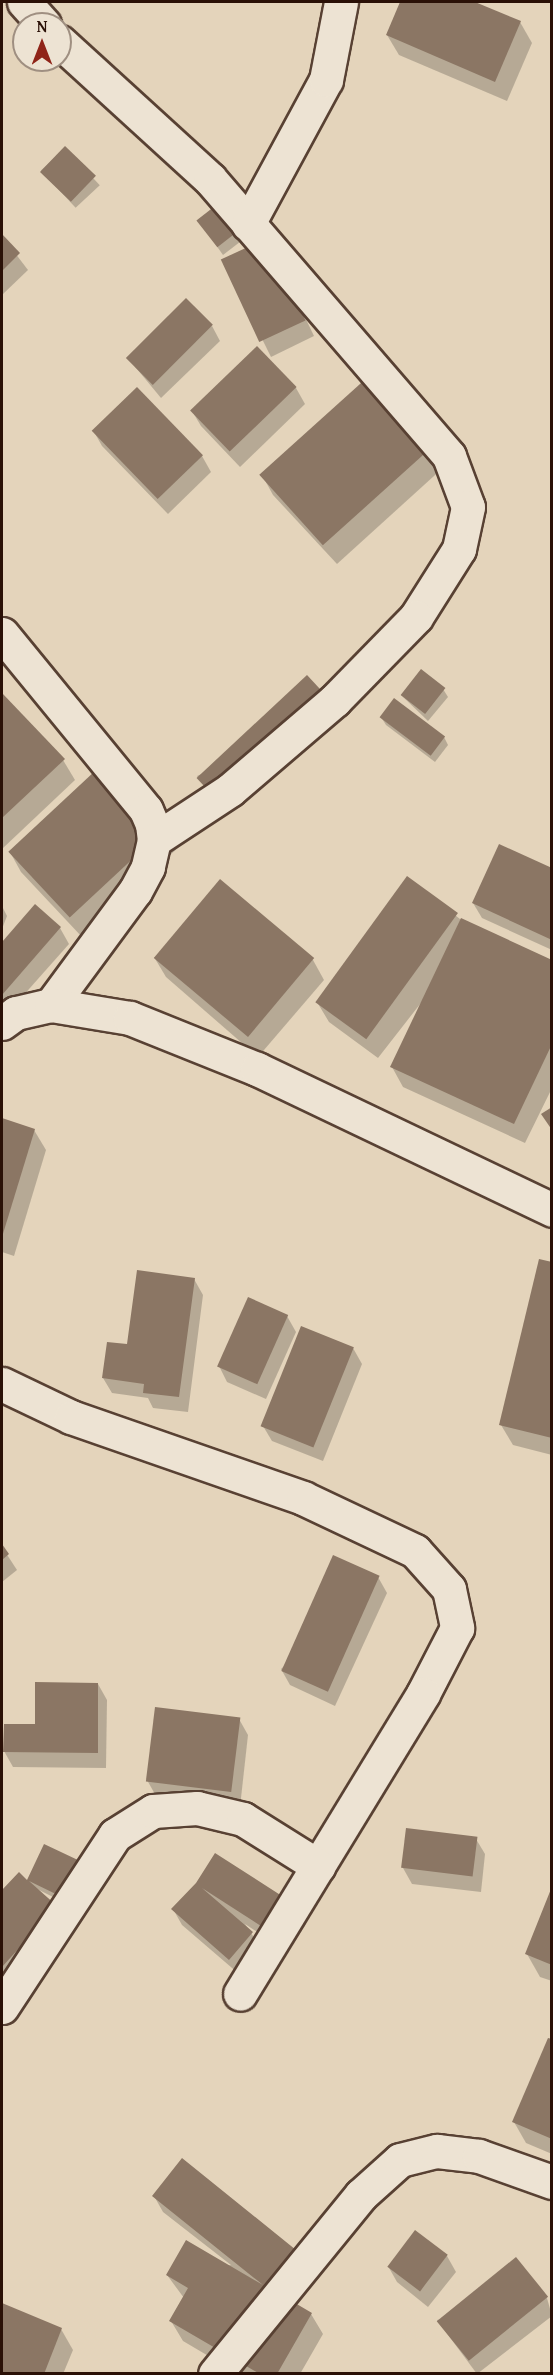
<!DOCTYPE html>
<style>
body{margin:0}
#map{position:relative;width:553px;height:2375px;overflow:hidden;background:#e4d4bb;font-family:"Gentium Book Plus",serif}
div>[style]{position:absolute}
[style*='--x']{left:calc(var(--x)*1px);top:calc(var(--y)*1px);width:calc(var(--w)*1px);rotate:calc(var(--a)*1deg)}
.shadow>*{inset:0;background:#0003;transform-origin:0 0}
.building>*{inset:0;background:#8b7664;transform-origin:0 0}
.roads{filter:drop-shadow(2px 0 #584133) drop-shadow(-2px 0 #584133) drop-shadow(0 2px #584133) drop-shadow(0 -2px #584133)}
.minor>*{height:33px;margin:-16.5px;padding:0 16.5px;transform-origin:16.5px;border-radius:16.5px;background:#ede3d3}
span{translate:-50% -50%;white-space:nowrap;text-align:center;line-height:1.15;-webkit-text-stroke:4.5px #ede3d3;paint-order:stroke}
.frame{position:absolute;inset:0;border:3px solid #2a1006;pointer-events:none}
.north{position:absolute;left:12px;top:12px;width:60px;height:60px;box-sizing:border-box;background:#ede3d3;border:2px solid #9f8f81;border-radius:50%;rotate:0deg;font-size:16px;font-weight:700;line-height:24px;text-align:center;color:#2a1006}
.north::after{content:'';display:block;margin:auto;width:21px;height:27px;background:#8f2418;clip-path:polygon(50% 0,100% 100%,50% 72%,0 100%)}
</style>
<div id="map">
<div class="shadow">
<div style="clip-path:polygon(402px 2px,472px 2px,520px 22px,532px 43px,507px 101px,399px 55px,387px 35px)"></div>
<div style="left:65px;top:148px;width:51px;height:33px;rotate:47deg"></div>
<div style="clip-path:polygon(199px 221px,249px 235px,223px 255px)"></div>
<div style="clip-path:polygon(2px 236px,28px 270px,2px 295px)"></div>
<div style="clip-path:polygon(275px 255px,314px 336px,271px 357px,223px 260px)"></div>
<div style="clip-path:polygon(212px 326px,220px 341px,161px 398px,127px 357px)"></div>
<div style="clip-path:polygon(257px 348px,296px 388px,305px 404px,240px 467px,201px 426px,192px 411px)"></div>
<div style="clip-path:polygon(93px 430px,202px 456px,211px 472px,168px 514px,102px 446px)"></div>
<div style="clip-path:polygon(433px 445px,445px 466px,337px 564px,273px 495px,262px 475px)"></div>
<div style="clip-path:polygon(443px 689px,448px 697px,428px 721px,401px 695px)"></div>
<div style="clip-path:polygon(2px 696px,63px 760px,75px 780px,2px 849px)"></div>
<div style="clip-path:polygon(337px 716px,227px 815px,197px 776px)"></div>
<div style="clip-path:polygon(381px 717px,444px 737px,448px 745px,435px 762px,386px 725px)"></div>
<div style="clip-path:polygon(170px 824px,182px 844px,82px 937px,21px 872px,10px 852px)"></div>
<div style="clip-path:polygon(552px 870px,552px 950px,482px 918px,473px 903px)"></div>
<div style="clip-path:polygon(408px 878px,460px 919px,552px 961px,552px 1088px,525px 1143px,403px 1087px,392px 1067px,424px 999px,378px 1058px,329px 1022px,317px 1002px)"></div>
<div style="clip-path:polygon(2px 906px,7px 916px,2px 929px)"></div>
<div style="clip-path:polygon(35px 907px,60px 928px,69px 944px,6px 1015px,2px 1011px,2px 945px)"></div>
<div style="clip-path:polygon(154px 957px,313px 960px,324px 980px,258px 1057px,166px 977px)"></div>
<div style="clip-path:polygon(2px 1120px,34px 1130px,46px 1150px,14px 1256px,2px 1252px)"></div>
<div style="clip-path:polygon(552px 1264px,552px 1455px,513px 1445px,501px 1425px)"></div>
<div style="clip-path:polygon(194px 1279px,203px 1295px,188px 1412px,153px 1408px,148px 1398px,112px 1393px,103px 1378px,128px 1346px)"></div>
<div style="clip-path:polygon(287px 1316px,296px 1332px,266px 1399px,227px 1382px,219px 1366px)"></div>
<div style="clip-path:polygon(353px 1348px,362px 1364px,323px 1461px,272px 1441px,263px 1426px)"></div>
<div style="clip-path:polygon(2px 1547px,17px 1570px,2px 1582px)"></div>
<div style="clip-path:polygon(378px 1577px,387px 1593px,335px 1706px,290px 1685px,281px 1669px)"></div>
<div style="clip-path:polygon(98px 1684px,107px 1700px,106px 1768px,13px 1767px,4px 1751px)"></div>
<div style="clip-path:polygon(239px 1719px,248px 1735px,240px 1807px,156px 1796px,147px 1780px)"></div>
<div style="clip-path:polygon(476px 1839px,485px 1854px,481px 1892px,412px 1884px,403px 1868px)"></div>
<div style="clip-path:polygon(45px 1846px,67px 1904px,37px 1889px,56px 1907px,2px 1992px,2px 1893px,19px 1874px,28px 1882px)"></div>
<div style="clip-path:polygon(197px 1884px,297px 1908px,306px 1924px,288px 1952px,245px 1924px,261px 1948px,239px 1974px,182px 1925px,173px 1909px)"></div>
<div style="clip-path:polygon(552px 1892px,552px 1981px,540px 1977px,527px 1954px)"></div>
<div style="clip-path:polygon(552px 2041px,552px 2154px,526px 2143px,514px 2122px)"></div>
<div style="clip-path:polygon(154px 2196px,280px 2296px,311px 2314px,323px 2334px,300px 2374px,239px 2374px,183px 2341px,171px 2321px,184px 2298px,167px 2275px,231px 2265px,163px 2212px)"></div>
<div style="clip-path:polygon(447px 2256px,456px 2272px,428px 2307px,397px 2282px,388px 2266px)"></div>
<div style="clip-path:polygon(547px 2298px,552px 2316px,477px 2374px,437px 2320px)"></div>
<div style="clip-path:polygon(2px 2304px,61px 2329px,73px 2350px,63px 2374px,2px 2374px)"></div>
</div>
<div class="building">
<div style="clip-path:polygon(400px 2px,475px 2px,521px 21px,495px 82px,386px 35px)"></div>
<div style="left:65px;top:146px;width:43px;height:36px;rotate:44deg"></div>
<div style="left:224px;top:199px;width:34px;height:35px;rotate:52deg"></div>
<div style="clip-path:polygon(2px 234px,20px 253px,2px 271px)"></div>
<div style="left:267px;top:238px;width:91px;height:51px;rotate:65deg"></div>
<div style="left:186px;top:298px;width:38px;height:85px;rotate:45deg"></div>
<div style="left:257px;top:346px;width:57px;height:93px;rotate:46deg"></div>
<div style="left:370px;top:375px;width:95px;height:149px;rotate:48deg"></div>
<div style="left:137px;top:387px;width:95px;height:63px;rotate:46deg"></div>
<div style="left:421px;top:669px;width:31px;height:33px;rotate:38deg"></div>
<div style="left:307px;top:675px;width:33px;height:151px;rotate:47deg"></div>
<div style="clip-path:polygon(2px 693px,65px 759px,2px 818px)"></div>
<div style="left:394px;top:698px;width:64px;height:24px;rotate:37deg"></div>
<div style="left:110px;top:757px;width:90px;height:139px;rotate:47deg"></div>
<div style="clip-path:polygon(499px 844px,552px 868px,552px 940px,472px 903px)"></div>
<div style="left:407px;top:876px;width:63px;height:156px;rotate:36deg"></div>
<div style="left:220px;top:879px;width:123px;height:103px;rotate:40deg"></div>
<div style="clip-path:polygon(35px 904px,61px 927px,2px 995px,2px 942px)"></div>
<div style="clip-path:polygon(461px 918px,552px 960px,552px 1044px,514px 1124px,390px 1067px)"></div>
<div style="clip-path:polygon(552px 1107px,552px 1130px,541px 1114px)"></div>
<div style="clip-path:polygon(2px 1118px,35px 1129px,2px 1237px)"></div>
<div style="clip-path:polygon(539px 1259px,552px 1262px,552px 1438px,499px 1425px)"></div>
<div style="clip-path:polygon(137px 1270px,195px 1278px,179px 1397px,143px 1393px,144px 1384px,102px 1378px,107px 1342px,127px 1344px)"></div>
<div style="left:248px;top:1297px;width:44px;height:76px;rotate:24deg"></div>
<div style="left:301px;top:1326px;width:57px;height:108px;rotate:22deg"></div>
<div style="clip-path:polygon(2px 1544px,9px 1554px,2px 1560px)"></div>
<div style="left:333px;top:1555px;width:51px;height:127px;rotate:24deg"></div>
<div style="clip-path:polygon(35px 1682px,98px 1683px,98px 1753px,3px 1752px,4px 1724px,35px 1724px)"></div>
<div style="left:155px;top:1707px;width:86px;height:75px;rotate:7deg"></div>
<div style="left:406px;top:1828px;width:72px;height:40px;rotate:7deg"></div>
<div style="clip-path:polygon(44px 1844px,80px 1861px,62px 1897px,29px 1881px,57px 1906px,2px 1967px,2px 1890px,19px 1872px,27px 1880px)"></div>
<div style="clip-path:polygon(215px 1853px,299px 1907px,278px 1937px,202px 1888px,253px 1932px,229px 1960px,171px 1909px,196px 1883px)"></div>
<div style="clip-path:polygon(551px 1889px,552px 1889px,552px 1965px,525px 1954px)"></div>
<div style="clip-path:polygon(548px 2038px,552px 2039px,552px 2139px,512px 2122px)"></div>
<div style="clip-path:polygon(182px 2158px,296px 2250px,266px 2286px,312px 2313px,277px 2374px,260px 2374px,169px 2321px,188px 2288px,166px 2275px,186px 2240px,263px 2285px,152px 2196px)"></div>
<div style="left:415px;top:2230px;width:41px;height:46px;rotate:37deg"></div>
<div style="left:516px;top:2257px;width:51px;height:102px;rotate:51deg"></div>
<div style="clip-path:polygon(2px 2303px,62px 2328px,44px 2374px,2px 2374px)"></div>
</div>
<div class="roads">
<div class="minor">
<div style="--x:24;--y:2;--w:30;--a:48"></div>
<div style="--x:60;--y:42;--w:203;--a:42.4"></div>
<div style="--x:210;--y:179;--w:366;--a:49.2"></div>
<div style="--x:449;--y:456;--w:54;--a:69.6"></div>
<div style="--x:468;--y:507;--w:43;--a:102.1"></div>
<div style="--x:459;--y:549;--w:80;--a:122.3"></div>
<div style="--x:416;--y:617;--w:116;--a:134.3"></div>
<div style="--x:335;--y:700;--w:138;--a:139.4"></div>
<div style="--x:230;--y:790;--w:91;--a:146.7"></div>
<div style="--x:248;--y:224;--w:164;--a:-61.6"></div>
<div style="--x:326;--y:80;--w:79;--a:-79.1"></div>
<div style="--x:2;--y:634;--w:227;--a:50.7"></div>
<div style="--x:146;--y:810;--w:15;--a:67"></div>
<div style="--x:152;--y:824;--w:16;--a:83"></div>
<div style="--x:154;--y:840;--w:28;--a:103"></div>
<div style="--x:148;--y:867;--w:27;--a:118"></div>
<div style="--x:135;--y:891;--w:142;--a:126.4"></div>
<div style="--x:2;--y:1023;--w:17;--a:-36"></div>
<div style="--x:16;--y:1013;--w:36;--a:-13"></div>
<div style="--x:51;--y:1005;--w:80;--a:9.3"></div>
<div style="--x:130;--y:1018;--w:137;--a:21.9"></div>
<div style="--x:257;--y:1069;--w:327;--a:25.5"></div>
<div style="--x:2;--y:1384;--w:76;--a:25.6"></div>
<div style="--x:71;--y:1417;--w:246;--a:19.2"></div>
<div style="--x:303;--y:1498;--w:124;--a:25.3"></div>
<div style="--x:415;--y:1551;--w:51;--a:48.2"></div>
<div style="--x:449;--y:1589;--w:40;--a:78"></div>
<div style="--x:457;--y:1628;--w:74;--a:117.3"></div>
<div style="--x:423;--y:1694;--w:351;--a:121.4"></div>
<div style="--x:2;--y:2007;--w:206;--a:-56.7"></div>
<div style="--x:115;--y:1835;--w:45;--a:-32.3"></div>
<div style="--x:153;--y:1811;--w:44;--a:-3.9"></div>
<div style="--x:197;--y:1808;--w:47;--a:13.4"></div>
<div style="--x:243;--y:1819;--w:89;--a:32.1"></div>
<div style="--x:215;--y:2374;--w:231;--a:-50.8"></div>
<div style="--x:361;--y:2195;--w:52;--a:-41.9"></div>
<div style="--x:400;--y:2160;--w:38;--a:-14"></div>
<div style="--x:437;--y:2151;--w:42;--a:6.8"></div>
<div style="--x:479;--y:2156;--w:77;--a:19.6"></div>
</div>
</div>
<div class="frame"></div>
<div class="north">N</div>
</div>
